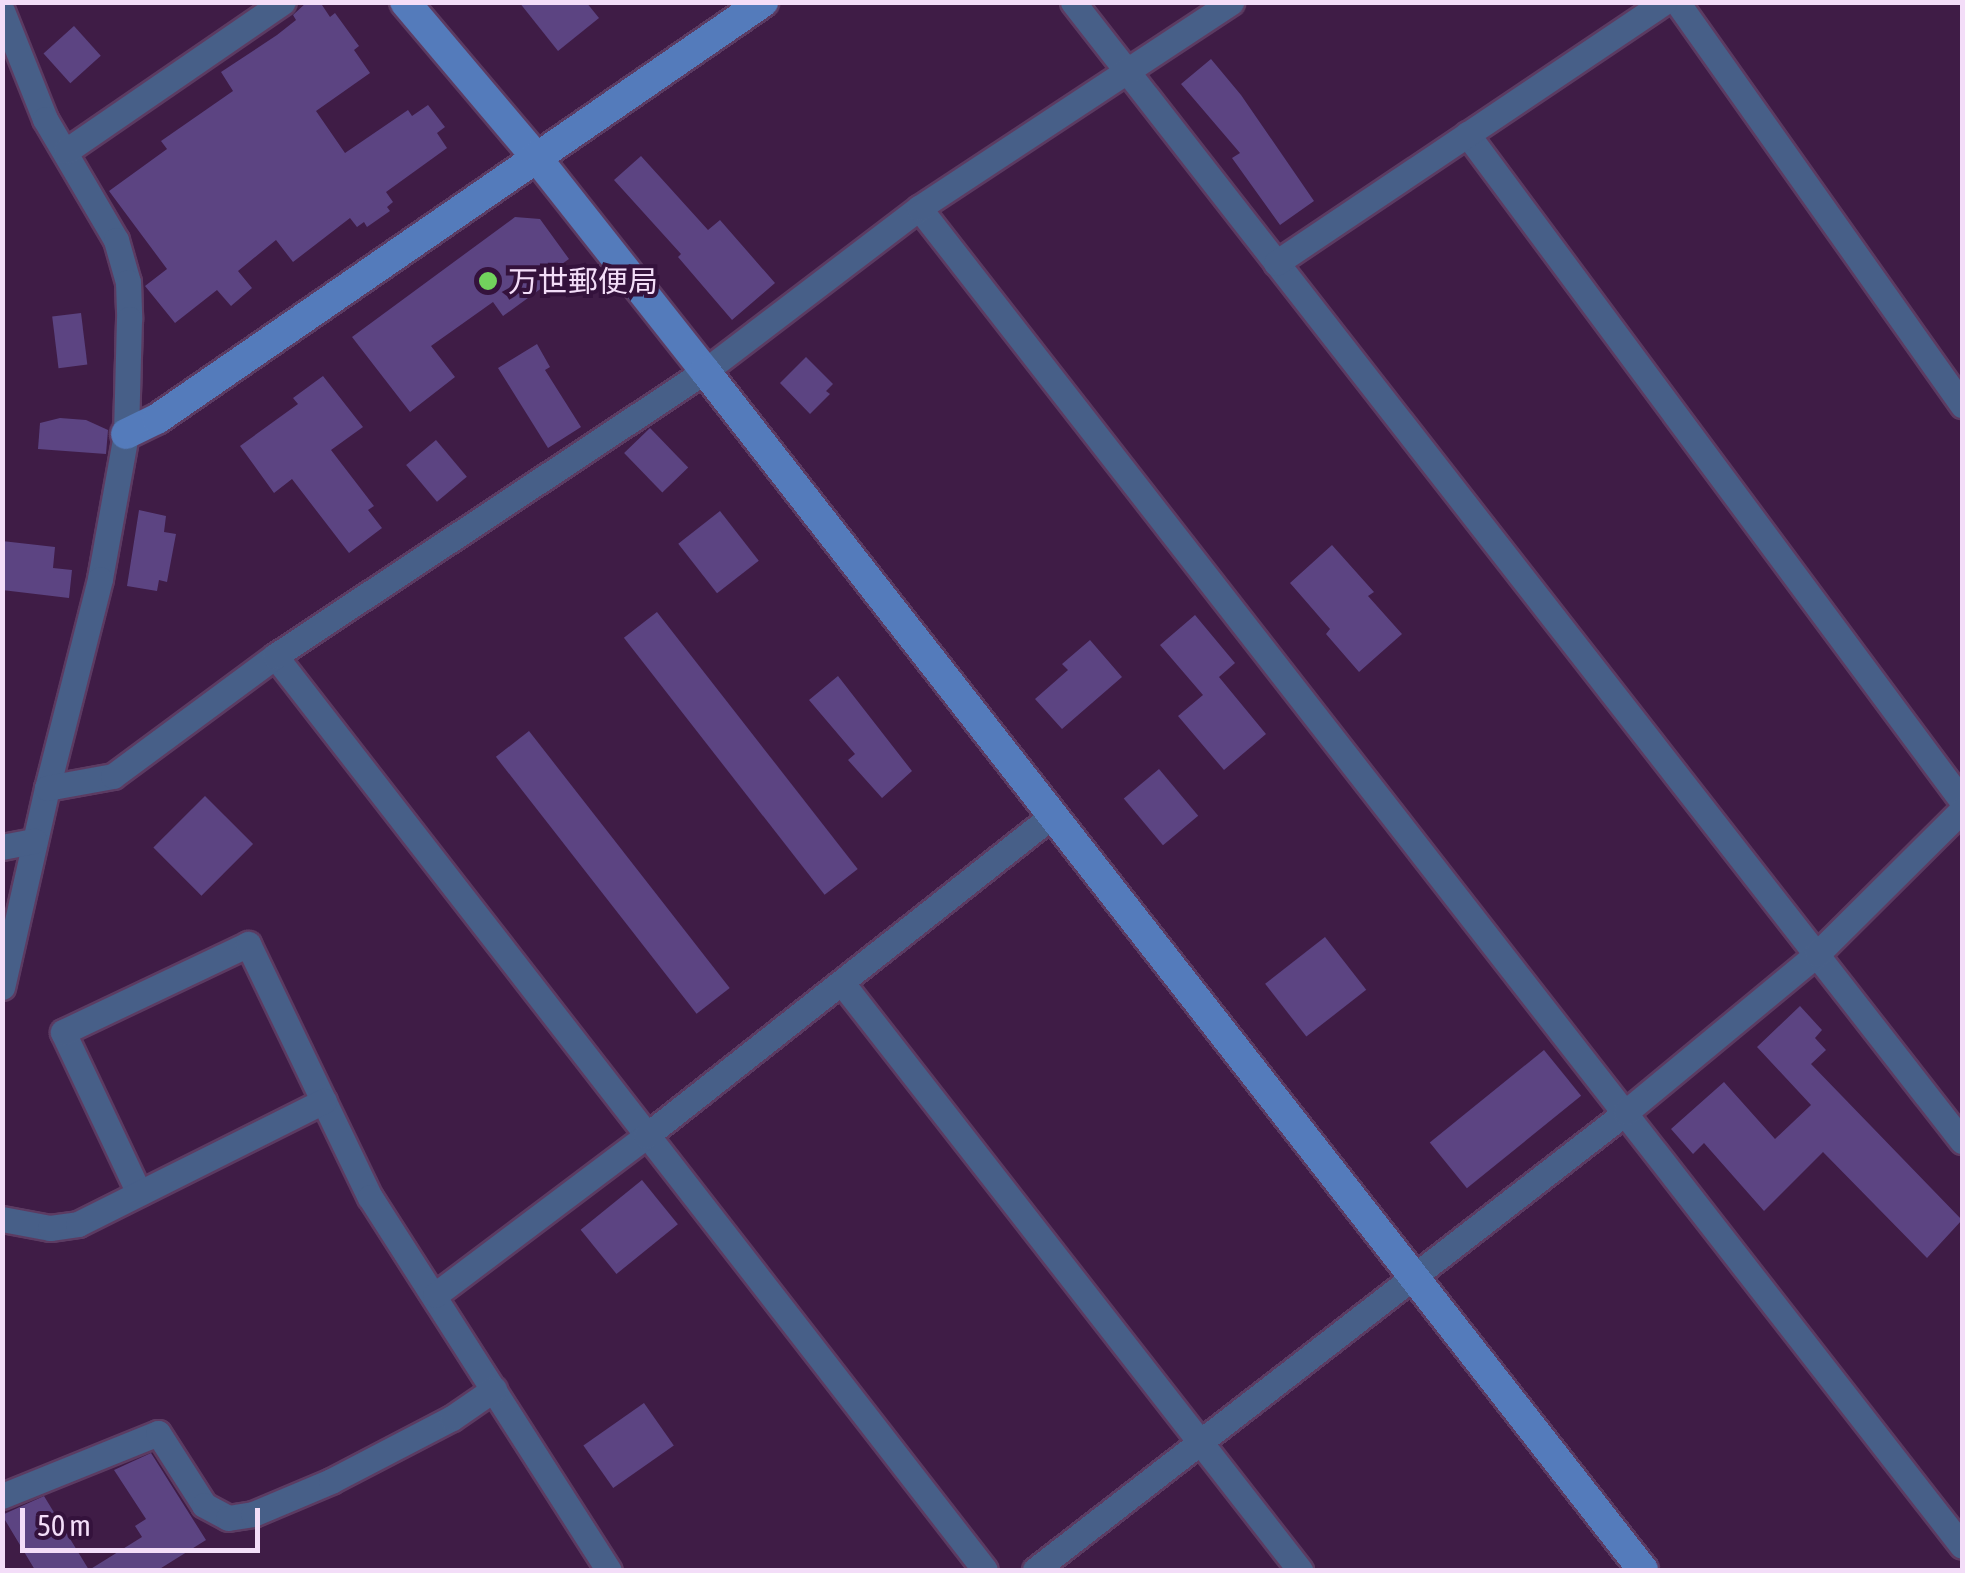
<!DOCTYPE html>
<meta charset="utf-8">
<style>
body{margin:0}
#map{position:relative;width:1965px;height:1573px;overflow:hidden;background:#3f1c46;font-family:"Asap Condensed","Noto Sans JP",sans-serif}
div>[style]{position:absolute}
[style*='--x']{left:calc(var(--x)*1px);top:calc(var(--y)*1px);width:calc(var(--w)*1px);rotate:calc(var(--a)*1deg)}
.building>*{inset:0;background:#5c4482;transform-origin:0 0}
.roads{filter:drop-shadow(2px 0 #5c3b62) drop-shadow(-2px 0 #5c3b62) drop-shadow(0 2px #5c3b62) drop-shadow(0 -2px #5c3b62)}
.street>*{height:25px;margin:-12.5px;padding:0 12.5px;transform-origin:12.5px;border-radius:12.5px;background:#475f88}
.secondary>*{height:30px;margin:-15px;padding:0 15px;transform-origin:15px;border-radius:15px;background:#547bbb}
.dots>*{width:28px;height:28px;translate:-50% -50%;box-sizing:border-box;border:5px solid #34123c;border-radius:50%}
span{translate:-50% -50%;white-space:nowrap;text-align:center;line-height:1.15;-webkit-text-stroke:8px #34123c;paint-order:stroke}
.poi-label{font-size:30px;color:#f3ddf8}
.left{translate:0 -50%;text-align:left}
.frame{position:absolute;inset:0;border:5px solid #f3ddf8;pointer-events:none}
.scale{position:absolute;left:20px;top:1508px;width:240px;height:45px;box-sizing:border-box;border:5px solid #f3ddf8;border-top:0;padding-left:12px;font-size:30px;line-height:35px;white-space:nowrap;color:#f3ddf8;-webkit-text-stroke:8px #34123c;paint-order:stroke}
</style>
<div id="map">
<div class="building">
<div style="clip-path:polygon(307px 2px,320px 2px,330px 17px,335px 13px,359px 46px,354px 50px,370px 73px,316px 111px,345px 153px,408px 110px,412px 116px,428px 105px,445px 127px,437px 133px,447px 148px,386px 192px,393px 202px,387px 207px,390px 211px,367px 227px,364px 222px,357px 227px,350px 218px,293px 262px,276px 240px,238px 271px,252px 288px,231px 306px,217px 290px,175px 323px,145px 286px,167px 269px,109px 191px,167px 149px,161px 141px,233px 91px,221px 72px,277px 35px,296px 20px,293px 15px)"></div>
<div style="clip-path:polygon(519px 2px,586px 2px,599px 18px,558px 51px)"></div>
<div style="left:74px;top:26px;width:40px;height:41px;rotate:48deg"></div>
<div style="clip-path:polygon(1211px 59px,1241px 95px,1314px 201px,1280px 225px,1232px 158px,1240px 153px,1181px 84px)"></div>
<div style="clip-path:polygon(641px 156px,708px 230px,720px 220px,775px 283px,732px 320px,678px 257px,681px 254px,614px 180px)"></div>
<div style="clip-path:polygon(515px 217px,540px 219px,569px 259px,556px 268px,561px 274px,503px 316px,493px 302px,431px 346px,455px 377px,410px 412px,352px 337px)"></div>
<div style="left:81px;top:313px;width:52px;height:29px;rotate:83deg"></div>
<div style="clip-path:polygon(537px 344px,550px 367px,545px 370px,581px 427px,548px 448px,498px 368px)"></div>
<div style="clip-path:polygon(806px 357px,833px 384px,826px 391px,830px 394px,810px 414px,780px 383px)"></div>
<div style="clip-path:polygon(323px 376px,363px 427px,331px 450px,374px 506px,368px 510px,382px 528px,349px 553px,292px 479px,274px 493px,240px 446px,298px 404px,293px 398px)"></div>
<div style="clip-path:polygon(60px 418px,86px 420px,108px 430px,106px 454px,38px 449px,40px 423px)"></div>
<div style="left:650px;top:428px;width:55px;height:36px;rotate:46deg"></div>
<div style="left:436px;top:440px;width:48px;height:39px;rotate:50deg"></div>
<div style="clip-path:polygon(139px 510px,166px 516px,164px 532px,176px 534px,167px 582px,159px 580px,157px 591px,127px 586px)"></div>
<div style="left:720px;top:511px;width:63px;height:53px;rotate:52deg"></div>
<div style="clip-path:polygon(2px 541px,55px 547px,53px 568px,72px 570px,69px 598px,2px 590px)"></div>
<div style="clip-path:polygon(1332px 545px,1374px 592px,1368px 596px,1402px 634px,1359px 672px,1326px 634px,1330px 629px,1290px 583px)"></div>
<div style="left:657px;top:612px;width:326px;height:42px;rotate:52deg"></div>
<div style="clip-path:polygon(1195px 615px,1235px 663px,1219px 677px,1266px 734px,1224px 770px,1178px 716px,1203px 695px,1160px 645px)"></div>
<div style="clip-path:polygon(1090px 640px,1122px 677px,1062px 729px,1035px 699px,1068px 670px,1062px 664px)"></div>
<div style="clip-path:polygon(838px 676px,912px 771px,882px 798px,848px 760px,855px 754px,809px 700px)"></div>
<div style="left:529px;top:731px;width:326px;height:42px;rotate:52deg"></div>
<div style="left:1159px;top:769px;width:61px;height:46px;rotate:50deg"></div>
<div style="left:205px;top:796px;width:68px;height:73px;rotate:45deg"></div>
<div style="left:1325px;top:937px;width:67px;height:76px;rotate:52deg"></div>
<div style="clip-path:polygon(1800px 1006px,1822px 1030px,1815px 1038px,1826px 1050px,1811px 1064px,1962px 1220px,1927px 1258px,1823px 1152px,1764px 1211px,1704px 1143px,1693px 1154px,1671px 1129px,1724px 1082px,1775px 1139px,1811px 1105px,1757px 1047px)"></div>
<div style="left:1544px;top:1050px;width:59px;height:147px;rotate:51deg"></div>
<div style="left:642px;top:1180px;width:57px;height:79px;rotate:51deg"></div>
<div style="left:644px;top:1403px;width:52px;height:74px;rotate:55deg"></div>
<div style="clip-path:polygon(151px 1453px,206px 1540px,158px 1570px,35px 1570px,2px 1515px,44px 1496px,89px 1570px,142px 1537px,135px 1526px,146px 1519px,114px 1470px)"></div>
</div>
<div class="roads">
<div class="street">
<div style="--x:1073;--y:2;--w:1445;--a:52.03"></div>
<div style="--x:1677;--y:2;--w:494;--a:54.7"></div>
<div style="--x:2;--y:11;--w:116;--a:68.3"></div>
<div style="--x:45;--y:119;--w:140;--a:59.6"></div>
<div style="--x:116;--y:240;--w:44;--a:74.1"></div>
<div style="--x:128;--y:282;--w:37;--a:88"></div>
<div style="--x:129;--y:319;--w:115;--a:91.5"></div>
<div style="--x:126;--y:434;--w:147;--a:100.2"></div>
<div style="--x:100;--y:579;--w:216;--a:104.2"></div>
<div style="--x:47;--y:788;--w:204;--a:102.7"></div>
<div style="--x:1467;--y:134;--w:831;--a:53.42"></div>
<div style="--x:66;--y:151;--w:263;--a:-34.5"></div>
<div style="--x:919;--y:208;--w:1696;--a:52.06"></div>
<div style="--x:1276;--y:263;--w:468;--a:-33.9"></div>
<div style="--x:275;--y:656;--w:1157;--a:52.16"></div>
<div style="--x:47;--y:788;--w:67;--a:-10.3"></div>
<div style="--x:113;--y:776;--w:202;--a:-36.5"></div>
<div style="--x:275;--y:656;--w:516;--a:-33.54"></div>
<div style="--x:705;--y:371;--w:269;--a:-37.3"></div>
<div style="--x:919;--y:208;--w:374;--a:-33.4"></div>
<div style="--x:2;--y:847;--w:33;--a:-11"></div>
<div style="--x:842;--y:983;--w:745;--a:52.04"></div>
<div style="--x:139;--y:1193;--w:178;--a:-115.3"></div>
<div style="--x:63;--y:1032;--w:205;--a:-25.4"></div>
<div style="--x:248;--y:944;--w:281;--a:64.3"></div>
<div style="--x:370;--y:1197;--w:443;--a:57.4"></div>
<div style="--x:2;--y:1219;--w:49;--a:10.6"></div>
<div style="--x:50;--y:1228;--w:28;--a:-8"></div>
<div style="--x:78;--y:1224;--w:275;--a:-26.6"></div>
<div style="--x:435;--y:1295;--w:264;--a:-37"></div>
<div style="--x:646;--y:1136;--w:518;--a:-38.26"></div>
<div style="--x:2;--y:1496;--w:168;--a:-22"></div>
<div style="--x:158;--y:1433;--w:85;--a:57.4"></div>
<div style="--x:204;--y:1505;--w:27;--a:28"></div>
<div style="--x:228;--y:1518;--w:25;--a:-9"></div>
<div style="--x:253;--y:1514;--w:85;--a:-22.9"></div>
<div style="--x:331;--y:1481;--w:136;--a:-27.5"></div>
<div style="--x:452;--y:1418;--w:51;--a:-34.6"></div>
<div style="--x:1035;--y:1570;--w:748;--a:-37.77"></div>
<div style="--x:1626;--y:1112;--w:248;--a:-39.6"></div>
<div style="--x:1817;--y:954;--w:204;--a:-44.8"></div>
</div>
<div class="secondary">
<div style="--x:405;--y:2;--w:203;--a:49.8"></div>
<div style="--x:536;--y:157;--w:273;--a:51.7"></div>
<div style="--x:705;--y:371;--w:1522;--a:51.96"></div>
<div style="--x:126;--y:434;--w:34;--a:-26"></div>
<div style="--x:157;--y:419;--w:736;--a:-34.53"></div>
</div>
</div>
<div class="dots">
<div style="left:488px;top:281px;background:#72d25d"></div>
</div>
<div class="poi-label">
<span class="left" style="left:508px;top:281px">万世郵便局</span>
</div>
<div class="frame"></div>
<div class="scale">50 m</div>
</div>
